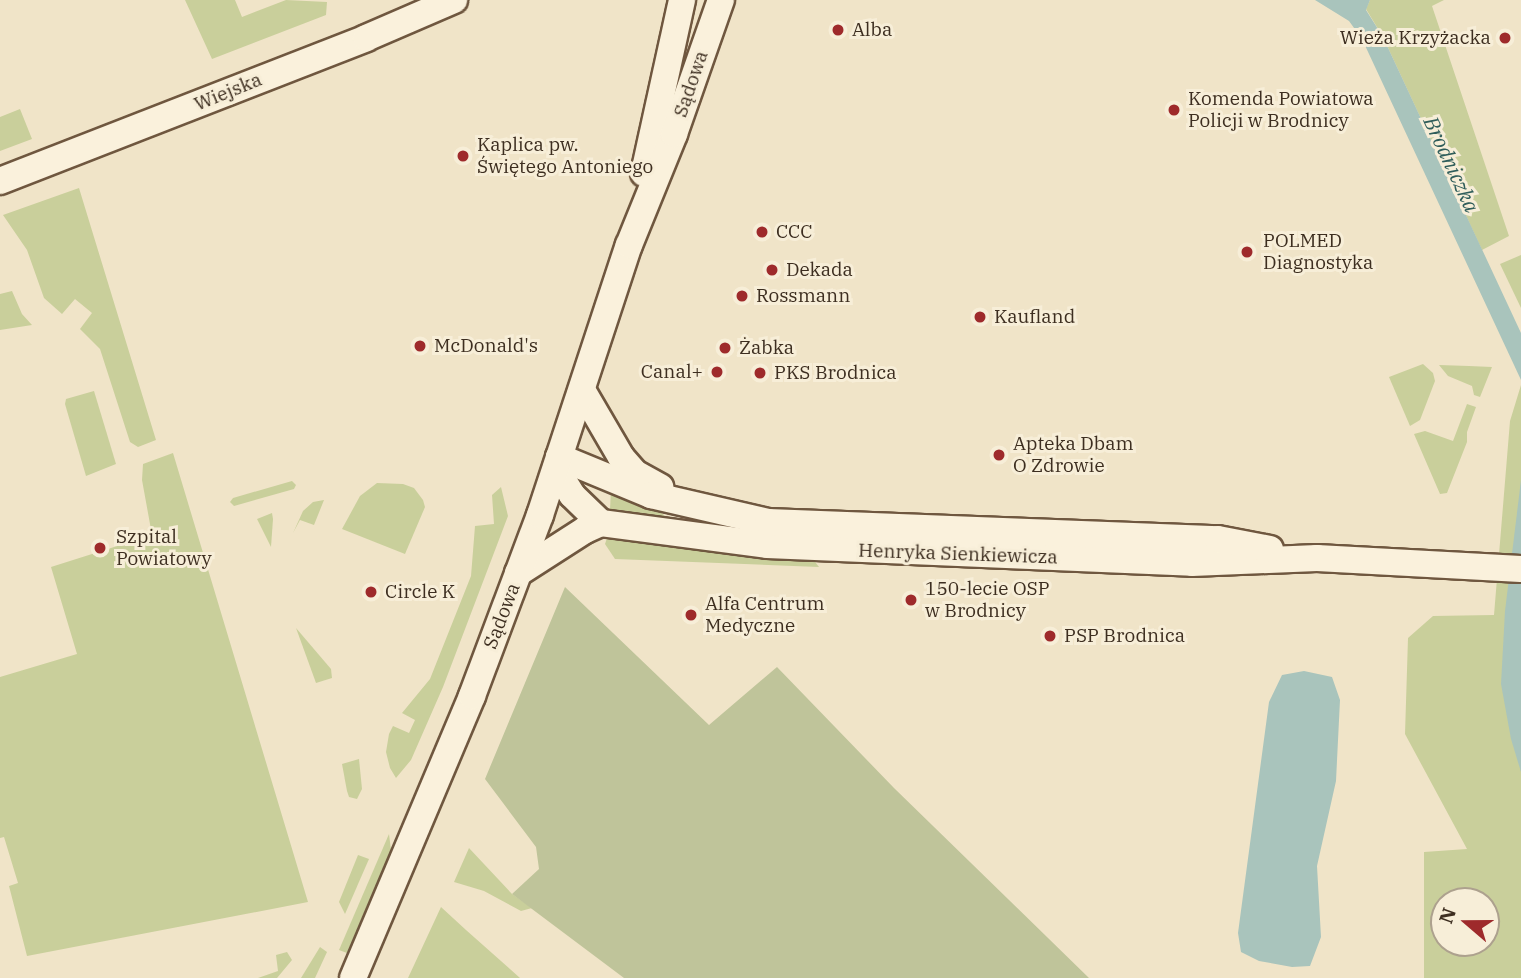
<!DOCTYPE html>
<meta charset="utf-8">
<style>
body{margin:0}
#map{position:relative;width:1521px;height:978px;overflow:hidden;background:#f0e4c8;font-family:"IBM Plex Serif",serif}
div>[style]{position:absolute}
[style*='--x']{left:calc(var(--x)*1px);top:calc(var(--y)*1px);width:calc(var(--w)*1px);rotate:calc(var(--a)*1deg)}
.green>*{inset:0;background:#c9cf9b}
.cemetery>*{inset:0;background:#bfc49a}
.water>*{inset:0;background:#a9c4bc}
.roads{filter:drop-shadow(2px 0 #6f573f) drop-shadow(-2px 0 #6f573f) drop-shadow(0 2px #6f573f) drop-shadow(0 -2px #6f573f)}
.secondary>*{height:26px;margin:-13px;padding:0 13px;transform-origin:13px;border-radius:13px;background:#faf1dc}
.dots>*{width:19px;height:19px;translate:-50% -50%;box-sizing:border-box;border:4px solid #f7eed8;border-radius:50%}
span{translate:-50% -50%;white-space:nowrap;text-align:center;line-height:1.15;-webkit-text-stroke:6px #f7eed8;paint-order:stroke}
.poi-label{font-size:19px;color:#3d2e20}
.left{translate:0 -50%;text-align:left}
.right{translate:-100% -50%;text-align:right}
.street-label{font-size:19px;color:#3d2e20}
.water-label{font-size:21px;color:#2f5d5a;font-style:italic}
.north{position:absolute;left:1430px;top:887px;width:70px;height:70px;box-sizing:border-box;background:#f7eed8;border:2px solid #ada18e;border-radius:50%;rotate:290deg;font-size:19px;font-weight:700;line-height:28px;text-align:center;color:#3d2e20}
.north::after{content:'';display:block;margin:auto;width:24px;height:32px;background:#9e2a2b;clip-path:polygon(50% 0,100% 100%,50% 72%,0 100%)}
</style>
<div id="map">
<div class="green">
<div style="clip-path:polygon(185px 0,235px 0,242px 17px,286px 0,327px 2px,326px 15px,212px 59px)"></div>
<div style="clip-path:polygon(1370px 0,1444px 0,1432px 6px,1509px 236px,1482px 250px,1383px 37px,1366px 9px)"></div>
<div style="clip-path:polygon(20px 109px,32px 139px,0 151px,0 117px)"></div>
<div style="clip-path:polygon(79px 188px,156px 440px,138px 447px,130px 442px,100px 349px,80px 329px,92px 313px,75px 299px,62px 314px,44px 298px,27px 250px,3px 215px)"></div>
<div style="clip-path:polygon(1521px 255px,1521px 308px,1500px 264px)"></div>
<div style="clip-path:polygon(12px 291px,22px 314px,32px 325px,0 330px,0 294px)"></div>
<div style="clip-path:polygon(1423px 364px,1433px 373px,1435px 381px,1420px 420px,1410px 426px,1389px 377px)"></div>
<div style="clip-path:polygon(1439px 365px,1469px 366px,1492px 367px,1480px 397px,1474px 395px,1472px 386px,1448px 376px)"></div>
<div style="clip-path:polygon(evenodd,1521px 385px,1521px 978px,1424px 978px,1424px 852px,1467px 849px,1405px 734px,1408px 638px,1433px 616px,1494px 615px,1510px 421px,1521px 385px,1444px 901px,1486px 901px,1486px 943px,1444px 943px,1444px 901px)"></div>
<div style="clip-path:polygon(94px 391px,116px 464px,86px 476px,65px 404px,66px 399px)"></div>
<div style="clip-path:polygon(1467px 404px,1476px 407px,1467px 432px,1467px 442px,1447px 493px,1440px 494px,1414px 434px,1425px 431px,1453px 441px)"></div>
<div style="clip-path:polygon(173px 453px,308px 902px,27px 956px,9px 886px,18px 883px,4px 837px,0 838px,0 677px,77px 654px,51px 567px,152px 535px,142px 480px,143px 464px)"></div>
<div style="clip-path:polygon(292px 481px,296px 485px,294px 489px,234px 506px,230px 502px,233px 498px)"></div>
<div style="clip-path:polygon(377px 483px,403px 484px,414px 488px,423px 500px,425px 507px,405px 554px,342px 529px,360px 496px)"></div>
<div style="clip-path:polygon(501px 487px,508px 516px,443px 687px,411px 760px,396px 778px,390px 768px,386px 752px,389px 734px,393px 726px,409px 733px,415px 720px,402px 713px,430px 679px,471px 576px,475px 526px,494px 524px,492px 495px)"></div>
<div style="clip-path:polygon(611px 490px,659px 511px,665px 516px,662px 520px,610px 510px)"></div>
<div style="clip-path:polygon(324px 500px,314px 525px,300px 520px,293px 533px,303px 511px,313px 502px)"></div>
<div style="clip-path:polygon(272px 513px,273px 519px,271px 547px,257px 519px)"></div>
<div style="clip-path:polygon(608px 535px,812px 558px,819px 567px,615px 559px,605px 544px)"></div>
<div style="clip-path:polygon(296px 628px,331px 669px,332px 678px,316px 683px)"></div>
<div style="clip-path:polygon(359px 759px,362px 789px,357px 799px,349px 797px,347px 791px,342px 764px)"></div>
<div style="clip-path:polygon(389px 834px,391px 850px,347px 953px,339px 950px)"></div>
<div style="clip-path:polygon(469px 848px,512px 894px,532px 908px,521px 911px,484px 891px,454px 882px)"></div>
<div style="clip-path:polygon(358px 855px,369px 859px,345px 914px,339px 902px)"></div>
<div style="clip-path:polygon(441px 907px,466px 930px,520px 978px,408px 978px)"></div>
<div style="clip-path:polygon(320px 947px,327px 952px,315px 978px,301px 978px)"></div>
<div style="clip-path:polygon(287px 952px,292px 960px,277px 978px,258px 978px,278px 971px,276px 955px)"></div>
</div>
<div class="cemetery">
<div style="clip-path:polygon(565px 587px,709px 725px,777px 667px,894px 788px,1089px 978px,624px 978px,512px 894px,539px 869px,536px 847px,485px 779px)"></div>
</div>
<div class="water">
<div style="clip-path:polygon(1315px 0,1370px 0,1366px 10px,1383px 37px,1521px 333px,1521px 380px,1362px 39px,1349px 21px)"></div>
<div style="clip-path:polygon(1521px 480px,1521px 772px,1511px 739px,1501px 684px,1505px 611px)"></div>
<div style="clip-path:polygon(1304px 671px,1332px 677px,1340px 700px,1336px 781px,1317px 866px,1321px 937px,1310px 966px,1292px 967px,1259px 961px,1241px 952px,1238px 933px,1269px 702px,1282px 675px)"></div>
</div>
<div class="roads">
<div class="secondary">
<div style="--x:644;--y:173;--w:177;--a:-77.6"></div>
<div style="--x:0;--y:181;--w:393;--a:-21.3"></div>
<div style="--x:366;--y:38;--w:96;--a:-23.4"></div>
<div style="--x:582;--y:390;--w:78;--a:59.8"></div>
<div style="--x:621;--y:457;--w:21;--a:49"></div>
<div style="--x:635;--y:473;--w:29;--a:29"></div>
<div style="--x:559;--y:457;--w:25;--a:79"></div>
<div style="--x:564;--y:482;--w:15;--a:58"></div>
<div style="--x:572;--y:495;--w:40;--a:44"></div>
<div style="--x:601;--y:523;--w:167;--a:7.5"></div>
<div style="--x:767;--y:545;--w:425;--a:2.4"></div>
<div style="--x:1192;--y:563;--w:125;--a:-2.3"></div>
<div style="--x:1317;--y:558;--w:204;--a:3.1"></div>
<div style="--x:559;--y:457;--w:100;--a:22.4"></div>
<div style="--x:651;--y:495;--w:120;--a:13"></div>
<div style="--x:768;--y:522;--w:450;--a:2.2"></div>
<div style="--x:1218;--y:539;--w:53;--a:10.9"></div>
<div style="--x:518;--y:573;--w:80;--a:-32.7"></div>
<div style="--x:585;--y:530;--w:17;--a:-24"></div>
<div style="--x:353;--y:978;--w:306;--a:-67.1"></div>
<div style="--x:472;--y:696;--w:193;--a:-69.4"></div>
<div style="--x:540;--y:515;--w:284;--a:-71.8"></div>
<div style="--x:629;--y:245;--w:120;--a:-67.9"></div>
<div style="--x:674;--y:134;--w:142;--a:-70.7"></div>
</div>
</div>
<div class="dots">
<div style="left:838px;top:30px;background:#9e2a2b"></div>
<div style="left:1505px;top:38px;background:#9e2a2b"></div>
<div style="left:1174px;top:110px;background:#9e2a2b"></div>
<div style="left:463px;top:156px;background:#9e2a2b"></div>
<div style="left:762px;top:232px;background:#9e2a2b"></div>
<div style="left:1247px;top:252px;background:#9e2a2b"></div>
<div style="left:772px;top:270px;background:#9e2a2b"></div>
<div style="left:742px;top:296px;background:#9e2a2b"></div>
<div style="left:980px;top:317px;background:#9e2a2b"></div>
<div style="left:420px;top:346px;background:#9e2a2b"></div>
<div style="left:725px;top:348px;background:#9e2a2b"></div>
<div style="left:717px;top:372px;background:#9e2a2b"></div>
<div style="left:760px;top:373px;background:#9e2a2b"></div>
<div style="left:999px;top:455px;background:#9e2a2b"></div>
<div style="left:100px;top:548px;background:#9e2a2b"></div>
<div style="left:371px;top:592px;background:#9e2a2b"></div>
<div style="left:911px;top:600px;background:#9e2a2b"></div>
<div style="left:691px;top:615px;background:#9e2a2b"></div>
<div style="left:1050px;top:636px;background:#9e2a2b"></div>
</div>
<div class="poi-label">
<span class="left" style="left:852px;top:30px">Alba</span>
<span class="right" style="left:1491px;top:38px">Wieża Krzyżacka</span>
<span class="left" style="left:1188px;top:110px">Komenda Powiatowa<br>Policji w Brodnicy</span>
<span class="left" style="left:477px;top:156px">Kaplica pw.<br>Świętego Antoniego</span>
<span class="left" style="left:776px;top:232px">CCC</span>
<span class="left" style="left:1263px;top:252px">POLMED<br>Diagnostyka</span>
<span class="left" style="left:786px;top:270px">Dekada</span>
<span class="left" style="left:756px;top:296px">Rossmann</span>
<span class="left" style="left:994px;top:317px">Kaufland</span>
<span class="left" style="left:434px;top:346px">McDonald's</span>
<span class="left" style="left:739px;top:348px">Żabka</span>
<span class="right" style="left:703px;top:372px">Canal+</span>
<span class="left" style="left:774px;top:373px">PKS Brodnica</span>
<span class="left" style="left:1013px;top:455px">Apteka Dbam<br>O Zdrowie</span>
<span class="left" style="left:116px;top:548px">Szpital<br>Powiatowy</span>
<span class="left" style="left:925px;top:600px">150-lecie OSP<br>w Brodnicy</span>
<span class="left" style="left:385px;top:592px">Circle K</span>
<span class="left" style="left:705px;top:615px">Alfa Centrum<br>Medyczne</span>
<span class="left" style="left:1064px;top:636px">PSP Brodnica</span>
</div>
<div class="street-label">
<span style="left:691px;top:84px;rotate:-71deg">Sądowa</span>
<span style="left:228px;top:92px;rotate:-22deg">Wiejska</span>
<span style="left:958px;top:554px;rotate:2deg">Henryka Sienkiewicza</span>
<span style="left:502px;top:616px;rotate:-69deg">Sądowa</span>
</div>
<div class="water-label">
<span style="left:1452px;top:164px;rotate:65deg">Brodniczka</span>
</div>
<div class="north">N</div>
</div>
